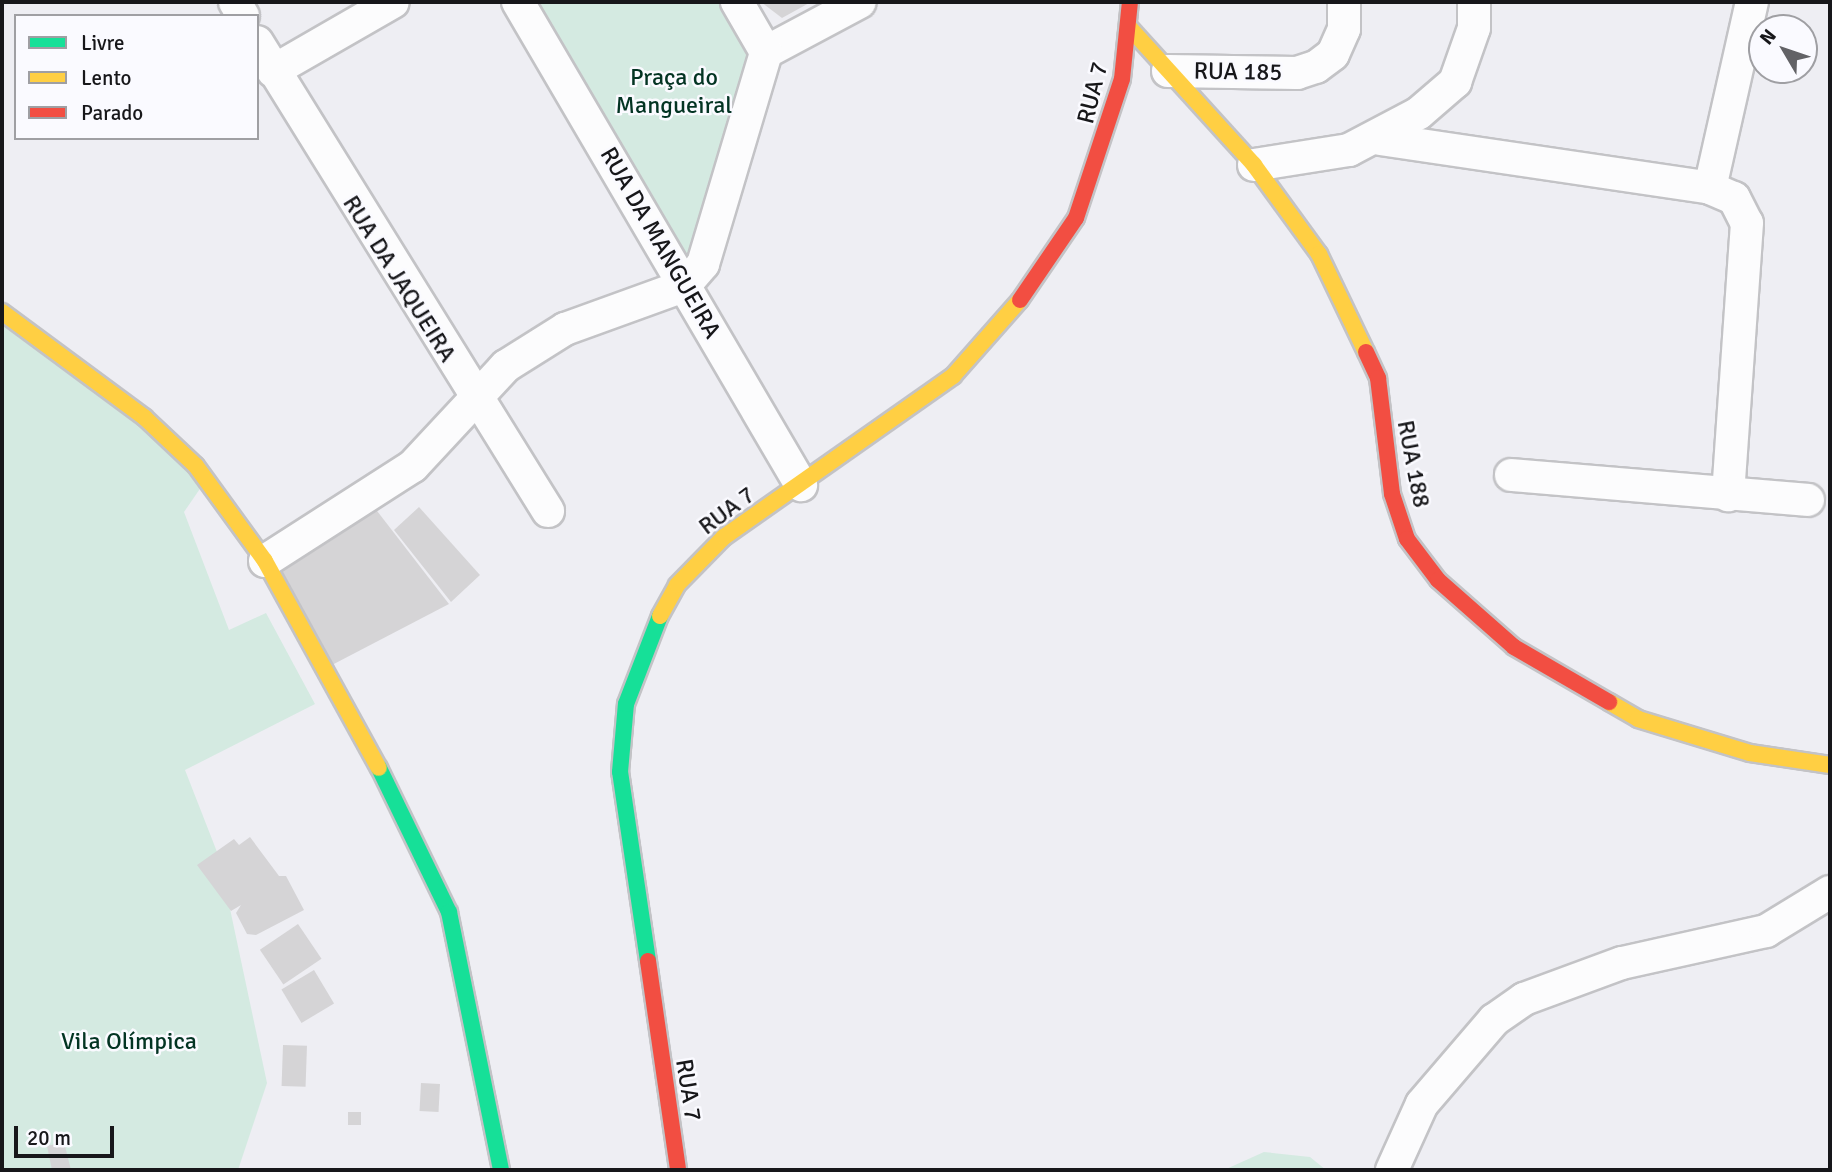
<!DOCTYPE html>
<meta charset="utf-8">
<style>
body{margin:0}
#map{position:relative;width:1832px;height:1172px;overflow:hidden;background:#eeeef3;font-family:Signika,sans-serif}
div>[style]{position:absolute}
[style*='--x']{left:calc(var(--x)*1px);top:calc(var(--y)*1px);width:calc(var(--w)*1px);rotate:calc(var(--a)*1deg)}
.green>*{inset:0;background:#d4eae1}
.building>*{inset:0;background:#d5d4d6;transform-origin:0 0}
.roads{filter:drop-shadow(2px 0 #c3c3c6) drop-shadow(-2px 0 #c3c3c6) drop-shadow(0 2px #c3c3c6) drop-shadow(0 -2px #c3c3c6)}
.street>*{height:32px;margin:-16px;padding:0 16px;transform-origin:16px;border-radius:16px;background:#fcfcfd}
.fast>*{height:16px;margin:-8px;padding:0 8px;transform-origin:8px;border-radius:8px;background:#16e098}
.slow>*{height:16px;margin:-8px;padding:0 8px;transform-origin:8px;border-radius:8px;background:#ffcf43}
.jam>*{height:16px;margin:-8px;padding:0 8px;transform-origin:8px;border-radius:8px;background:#f24e42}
span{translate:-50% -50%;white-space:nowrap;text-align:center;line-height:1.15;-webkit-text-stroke:5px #fafaff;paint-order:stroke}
.street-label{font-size:24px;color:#17171a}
.park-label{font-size:24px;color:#033423}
.frame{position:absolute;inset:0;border:4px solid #17171a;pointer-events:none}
.legend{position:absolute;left:14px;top:14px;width:245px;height:126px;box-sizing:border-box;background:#fafaff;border:2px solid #9f9fa3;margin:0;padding:9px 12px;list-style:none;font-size:21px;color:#17171a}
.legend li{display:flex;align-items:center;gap:14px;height:35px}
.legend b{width:35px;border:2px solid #9f9fa3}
.north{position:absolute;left:1748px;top:14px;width:70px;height:70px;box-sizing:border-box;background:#fafaff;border:2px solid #9f9fa3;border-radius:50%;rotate:309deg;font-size:19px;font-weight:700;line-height:28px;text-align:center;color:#17171a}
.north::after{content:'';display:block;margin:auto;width:24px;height:32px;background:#626266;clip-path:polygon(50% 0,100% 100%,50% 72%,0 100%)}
.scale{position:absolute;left:14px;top:1126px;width:100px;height:32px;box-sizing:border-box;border:4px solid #17171a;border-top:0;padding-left:9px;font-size:21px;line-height:24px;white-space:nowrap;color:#17171a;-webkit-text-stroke:5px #fafaff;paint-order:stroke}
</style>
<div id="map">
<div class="green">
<div style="clip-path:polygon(518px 2px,742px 2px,775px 56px,720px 270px,684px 286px)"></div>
<div style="clip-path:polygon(2px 314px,206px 480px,184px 512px,229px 630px,266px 613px,315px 704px,185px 770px,219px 857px,267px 1083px,238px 1170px,2px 1170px)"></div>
<div style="clip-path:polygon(1264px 1152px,1310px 1157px,1326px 1170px,1224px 1170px)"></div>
</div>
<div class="building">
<div style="clip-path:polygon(761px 2px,811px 2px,782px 18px)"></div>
<div style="clip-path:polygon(374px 507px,449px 604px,330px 666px,280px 568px)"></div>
<div style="clip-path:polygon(419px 507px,480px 575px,451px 602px,394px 530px)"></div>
<div style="clip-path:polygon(250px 837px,279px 876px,286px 876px,304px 910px,256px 935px,247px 934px,236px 913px,241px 905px,231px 911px,197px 865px,234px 839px,239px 845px)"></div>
<div style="left:298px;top:924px;width:42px;height:46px;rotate:56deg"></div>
<div style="left:314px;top:970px;width:39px;height:38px;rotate:59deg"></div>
<div style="left:283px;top:1045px;width:24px;height:41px;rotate:2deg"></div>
<div style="left:421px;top:1083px;width:19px;height:28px;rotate:3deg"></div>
<div style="left:348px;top:1112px;width:13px;height:13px"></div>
<div style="clip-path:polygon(64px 1142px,71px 1170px,52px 1170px,47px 1146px)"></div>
</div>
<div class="roads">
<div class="street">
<div style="--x:235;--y:2;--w:16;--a:60"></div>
<div style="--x:518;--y:2;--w:560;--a:59.63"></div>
<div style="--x:257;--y:42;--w:552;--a:58.18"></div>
<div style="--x:766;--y:52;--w:106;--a:-28"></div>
<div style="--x:273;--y:71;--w:138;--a:-29.9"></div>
<div style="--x:1168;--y:71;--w:129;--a:0.9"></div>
<div style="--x:1297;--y:73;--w:20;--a:-18"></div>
<div style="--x:1316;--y:67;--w:21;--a:-37"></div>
<div style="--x:1333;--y:54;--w:27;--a:-66"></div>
<div style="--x:1344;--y:29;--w:27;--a:-90"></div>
<div style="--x:1380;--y:139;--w:334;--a:8.4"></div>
<div style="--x:1710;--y:188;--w:26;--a:23"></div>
<div style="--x:1734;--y:198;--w:28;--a:63"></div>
<div style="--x:1747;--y:223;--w:273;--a:94"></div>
<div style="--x:1254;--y:165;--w:96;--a:-9"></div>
<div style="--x:1349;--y:150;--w:79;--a:-27.9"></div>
<div style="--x:1419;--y:113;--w:48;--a:-40.7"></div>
<div style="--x:1455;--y:82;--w:57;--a:-70.6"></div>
<div style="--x:1474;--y:28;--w:26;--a:-90"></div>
<div style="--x:1710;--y:188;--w:191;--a:-77.3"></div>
<div style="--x:1511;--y:475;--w:298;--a:4.8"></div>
<div style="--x:265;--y:561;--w:176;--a:-32.7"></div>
<div style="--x:413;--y:466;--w:137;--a:-47.1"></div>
<div style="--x:506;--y:366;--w:70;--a:-32.1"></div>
<div style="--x:565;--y:329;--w:127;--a:-19.9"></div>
<div style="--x:684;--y:286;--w:29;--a:-49"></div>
<div style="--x:703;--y:264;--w:221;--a:-73.4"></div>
<div style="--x:766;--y:52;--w:58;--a:-120.1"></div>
<div style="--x:1392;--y:1170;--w:72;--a:-65.6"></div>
<div style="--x:1422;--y:1104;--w:111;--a:-49.4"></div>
<div style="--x:1494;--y:1020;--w:37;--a:-35"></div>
<div style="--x:1524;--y:999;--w:104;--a:-20.2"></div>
<div style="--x:1622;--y:963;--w:148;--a:-12.5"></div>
<div style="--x:1766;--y:931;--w:75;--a:-31.4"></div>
</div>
<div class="fast">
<div style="--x:379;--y:768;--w:160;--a:64.1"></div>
<div style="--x:449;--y:912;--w:263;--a:78.6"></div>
<div style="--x:648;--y:961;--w:191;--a:-98.4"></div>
<div style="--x:620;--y:772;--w:68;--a:-85"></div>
<div style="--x:626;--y:704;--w:94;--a:-68.9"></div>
</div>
<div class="slow">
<div style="--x:1129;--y:27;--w:186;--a:47.8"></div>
<div style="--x:1254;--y:165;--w:110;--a:53.9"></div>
<div style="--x:1319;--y:254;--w:109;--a:64.4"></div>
<div style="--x:2;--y:312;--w:177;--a:36.5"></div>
<div style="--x:144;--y:417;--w:71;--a:43.3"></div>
<div style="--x:196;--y:466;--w:117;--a:54"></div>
<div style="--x:265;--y:561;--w:236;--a:61.2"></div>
<div style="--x:660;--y:616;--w:35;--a:-61"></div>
<div style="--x:677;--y:585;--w:67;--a:-45.6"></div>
<div style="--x:724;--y:537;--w:280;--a:-35.1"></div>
<div style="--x:953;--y:376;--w:101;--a:-48.6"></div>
<div style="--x:1609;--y:702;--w:34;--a:30"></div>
<div style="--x:1638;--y:719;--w:117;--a:16.9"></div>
<div style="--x:1750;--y:753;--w:81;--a:8.5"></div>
</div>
<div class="jam">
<div style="--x:1020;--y:300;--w:99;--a:-55.7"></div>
<div style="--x:1076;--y:218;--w:146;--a:-71.7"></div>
<div style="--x:1122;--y:79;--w:77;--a:-84.1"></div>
<div style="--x:1366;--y:352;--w:29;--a:65"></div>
<div style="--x:1378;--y:378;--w:117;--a:83.1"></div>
<div style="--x:1392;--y:494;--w:47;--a:71.6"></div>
<div style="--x:1407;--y:539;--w:51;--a:52.9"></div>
<div style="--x:1438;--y:580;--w:101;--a:41.4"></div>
<div style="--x:1514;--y:647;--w:110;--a:30.1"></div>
<div style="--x:648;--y:961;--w:211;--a:81.8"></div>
</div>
</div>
<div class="street-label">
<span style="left:1238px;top:72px;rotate:1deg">RUA 185</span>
<span style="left:1093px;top:93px;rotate:-76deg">RUA 7</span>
<span style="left:660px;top:243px;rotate:60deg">RUA DA MANGUEIRA</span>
<span style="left:399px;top:279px;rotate:58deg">RUA DA JAQUEIRA</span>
<span style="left:1413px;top:464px;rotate:79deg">RUA 188</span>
<span style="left:727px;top:511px;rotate:-37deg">RUA 7</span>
<span style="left:688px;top:1090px;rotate:81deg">RUA 7</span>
</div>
<div class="park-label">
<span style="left:674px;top:92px">Praça do<br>Mangueiral</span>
<span style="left:129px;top:1042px">Vila Olímpica</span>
</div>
<div class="frame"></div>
<ul class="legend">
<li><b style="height:9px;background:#16e098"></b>Livre</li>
<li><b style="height:9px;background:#ffcf43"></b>Lento</li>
<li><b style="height:9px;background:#f24e42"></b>Parado</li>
</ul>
<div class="north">N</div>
<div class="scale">20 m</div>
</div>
